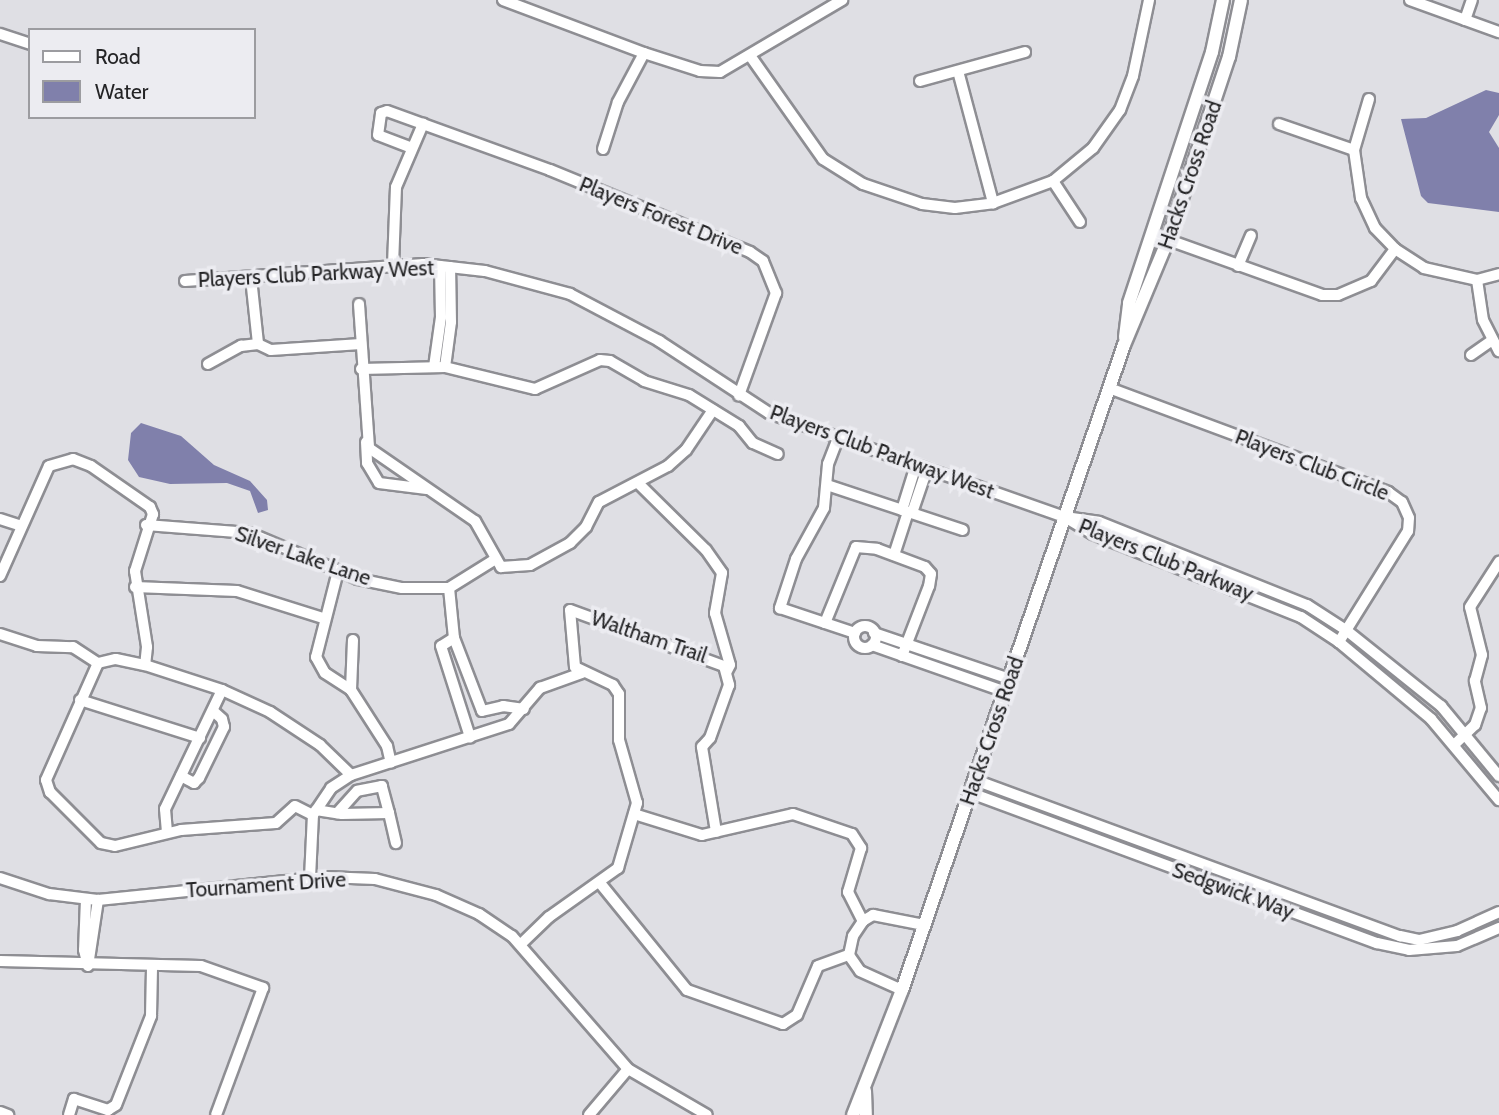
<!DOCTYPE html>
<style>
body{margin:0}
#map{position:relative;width:1499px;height:1115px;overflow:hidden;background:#dfdfe4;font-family:Cabin,sans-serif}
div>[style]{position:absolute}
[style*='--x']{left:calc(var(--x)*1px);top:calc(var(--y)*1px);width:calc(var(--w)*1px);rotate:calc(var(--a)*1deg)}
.water>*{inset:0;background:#8080ab}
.roads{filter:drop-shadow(2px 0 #8e8e93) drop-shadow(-2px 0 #8e8e93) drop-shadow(0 2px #8e8e93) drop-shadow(0 -2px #8e8e93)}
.minor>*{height:10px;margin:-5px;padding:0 5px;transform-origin:5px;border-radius:5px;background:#fff}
.minor>.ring{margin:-5px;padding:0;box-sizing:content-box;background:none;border:10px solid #fff;border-radius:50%}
.major>*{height:12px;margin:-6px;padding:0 6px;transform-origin:6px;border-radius:6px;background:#fff}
span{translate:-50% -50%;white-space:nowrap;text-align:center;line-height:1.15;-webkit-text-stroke:7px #ececf1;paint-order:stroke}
.street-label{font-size:21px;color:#242426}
.legend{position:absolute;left:28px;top:28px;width:228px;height:91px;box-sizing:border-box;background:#ececf1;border:2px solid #9c9ca0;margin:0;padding:9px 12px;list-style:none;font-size:21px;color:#242426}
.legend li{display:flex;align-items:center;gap:14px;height:35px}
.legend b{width:35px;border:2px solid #9c9ca0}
</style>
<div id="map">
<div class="water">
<div style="clip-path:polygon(1486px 90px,1499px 93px,1499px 115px,1489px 132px,1499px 148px,1499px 212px,1428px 203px,1421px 196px,1401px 119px,1426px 118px)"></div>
<div style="clip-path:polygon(141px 423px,181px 436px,214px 465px,250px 481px,267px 500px,268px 510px,258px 513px,250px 491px,227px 483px,170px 484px,139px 477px,128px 460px,131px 433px)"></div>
</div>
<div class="roads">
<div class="minor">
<div style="--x:503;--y:0;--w:151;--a:20.6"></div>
<div style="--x:644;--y:53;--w:59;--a:17.8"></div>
<div style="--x:700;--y:71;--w:20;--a:3"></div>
<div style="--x:720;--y:72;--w:142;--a:-30.5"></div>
<div style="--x:1410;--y:0;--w:95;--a:19.8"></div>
<div style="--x:1465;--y:20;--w:21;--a:-71"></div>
<div style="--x:0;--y:34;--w:32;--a:18"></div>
<div style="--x:751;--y:57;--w:125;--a:54.8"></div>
<div style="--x:823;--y:159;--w:47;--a:32"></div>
<div style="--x:863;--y:184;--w:62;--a:18.7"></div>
<div style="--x:922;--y:204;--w:33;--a:7"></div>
<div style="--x:955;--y:208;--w:38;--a:-7"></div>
<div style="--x:993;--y:203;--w:64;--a:-20.1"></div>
<div style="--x:1053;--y:181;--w:52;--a:-39.5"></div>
<div style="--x:1093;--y:148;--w:47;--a:-54.6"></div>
<div style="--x:1120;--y:110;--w:36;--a:-69"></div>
<div style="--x:1133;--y:76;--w:78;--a:-78.1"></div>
<div style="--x:958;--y:71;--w:137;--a:75.1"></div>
<div style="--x:920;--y:81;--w:109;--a:-15.4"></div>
<div style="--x:1369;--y:99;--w:53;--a:106.4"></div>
<div style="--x:1354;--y:150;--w:49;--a:81.7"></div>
<div style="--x:1361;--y:198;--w:33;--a:65"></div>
<div style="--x:1375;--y:228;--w:29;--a:46"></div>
<div style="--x:1395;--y:249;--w:35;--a:33"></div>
<div style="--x:1424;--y:268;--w:54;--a:12.8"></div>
<div style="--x:1477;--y:280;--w:23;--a:-15"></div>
<div style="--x:1279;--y:124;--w:79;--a:19.1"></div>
<div style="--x:412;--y:148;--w:36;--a:-159"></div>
<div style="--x:378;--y:135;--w:22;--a:-82"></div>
<div style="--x:381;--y:113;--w:6;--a:-18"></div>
<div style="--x:387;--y:111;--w:173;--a:19.9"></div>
<div style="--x:550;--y:170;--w:216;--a:22.3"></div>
<div style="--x:750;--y:252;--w:16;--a:35"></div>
<div style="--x:763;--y:261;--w:35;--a:68"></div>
<div style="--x:776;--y:293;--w:109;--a:109.9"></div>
<div style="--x:603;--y:149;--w:49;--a:-72.3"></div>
<div style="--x:618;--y:102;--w:55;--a:-62"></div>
<div style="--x:1053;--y:181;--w:49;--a:56.6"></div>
<div style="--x:1152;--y:234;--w:181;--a:19.7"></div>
<div style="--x:1322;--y:295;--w:16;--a:0"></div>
<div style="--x:1338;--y:295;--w:36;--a:-23"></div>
<div style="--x:1371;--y:281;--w:40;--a:-53"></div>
<div style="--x:393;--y:265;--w:78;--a:-87.8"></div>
<div style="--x:396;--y:187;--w:69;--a:-66.8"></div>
<div style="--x:1238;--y:266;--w:33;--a:-67"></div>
<div style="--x:251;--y:278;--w:66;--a:83.9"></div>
<div style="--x:1477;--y:280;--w:40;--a:81.5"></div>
<div style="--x:1483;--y:320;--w:35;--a:63"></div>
<div style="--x:185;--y:281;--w:239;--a:-4.1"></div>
<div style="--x:423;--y:264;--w:62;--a:6.4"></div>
<div style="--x:485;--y:271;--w:88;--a:15.1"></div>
<div style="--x:570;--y:294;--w:101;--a:27.8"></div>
<div style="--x:659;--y:341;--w:131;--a:33.2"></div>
<div style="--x:769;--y:413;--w:314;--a:19.4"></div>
<div style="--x:1065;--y:517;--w:34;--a:8"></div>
<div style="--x:1099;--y:522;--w:224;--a:21.8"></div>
<div style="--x:1307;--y:605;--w:46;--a:32.7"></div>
<div style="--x:1346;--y:630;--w:122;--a:38.7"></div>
<div style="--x:1441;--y:706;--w:91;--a:50.4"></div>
<div style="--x:359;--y:304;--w:144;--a:86"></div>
<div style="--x:369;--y:448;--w:129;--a:34.6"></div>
<div style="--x:475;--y:521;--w:53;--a:60.5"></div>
<div style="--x:501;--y:567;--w:29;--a:-4"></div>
<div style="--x:530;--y:565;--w:46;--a:-28.8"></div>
<div style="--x:570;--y:543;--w:23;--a:-45"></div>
<div style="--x:586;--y:527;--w:28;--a:-63"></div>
<div style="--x:599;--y:502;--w:78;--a:-27.6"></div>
<div style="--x:668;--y:466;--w:24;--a:-42"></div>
<div style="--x:686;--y:450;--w:48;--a:-56"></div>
<div style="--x:1471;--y:355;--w:24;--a:-35"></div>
<div style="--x:208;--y:364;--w:38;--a:-29"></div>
<div style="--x:241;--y:346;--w:17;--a:-7"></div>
<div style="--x:258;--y:344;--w:14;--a:25"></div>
<div style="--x:271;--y:350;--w:90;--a:-3.8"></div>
<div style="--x:434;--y:367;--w:50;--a:-82"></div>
<div style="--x:441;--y:317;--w:51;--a:-91.1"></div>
<div style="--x:445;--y:367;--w:45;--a:-82.4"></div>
<div style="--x:451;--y:322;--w:55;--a:-91"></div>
<div style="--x:361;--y:369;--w:84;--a:-1.4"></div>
<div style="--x:445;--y:367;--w:93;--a:13.7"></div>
<div style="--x:535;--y:389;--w:71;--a:-24"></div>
<div style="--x:600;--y:360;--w:10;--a:6"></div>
<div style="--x:610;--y:361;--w:39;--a:30"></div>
<div style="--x:644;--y:381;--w:47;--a:17.3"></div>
<div style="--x:689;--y:395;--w:59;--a:31.8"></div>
<div style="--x:739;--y:426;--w:22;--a:51"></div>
<div style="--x:753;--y:443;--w:27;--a:24"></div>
<div style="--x:1109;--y:388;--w:298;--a:20.4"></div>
<div style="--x:1388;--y:492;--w:17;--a:36"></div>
<div style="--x:1402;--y:502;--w:17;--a:66"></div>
<div style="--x:1409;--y:518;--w:13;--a:94"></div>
<div style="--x:1408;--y:531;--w:131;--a:121.9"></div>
<div style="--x:838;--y:438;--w:28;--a:111"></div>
<div style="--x:828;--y:464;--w:44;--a:95.2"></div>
<div style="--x:824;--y:508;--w:58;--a:118.8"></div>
<div style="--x:796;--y:559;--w:52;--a:108.1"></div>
<div style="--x:780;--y:608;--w:79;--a:18.4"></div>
<div style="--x:366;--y:442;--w:21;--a:87"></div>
<div style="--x:367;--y:463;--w:23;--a:59"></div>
<div style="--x:379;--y:483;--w:48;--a:7.1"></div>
<div style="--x:638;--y:483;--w:95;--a:44.6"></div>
<div style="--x:706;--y:550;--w:28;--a:55"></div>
<div style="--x:722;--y:573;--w:41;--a:99.9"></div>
<div style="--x:715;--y:613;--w:54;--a:73.9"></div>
<div style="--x:730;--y:665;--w:7;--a:117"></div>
<div style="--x:827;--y:485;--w:143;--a:18.3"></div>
<div style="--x:902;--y:510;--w:47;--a:-72.7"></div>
<div style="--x:912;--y:513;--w:46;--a:-71.2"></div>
<div style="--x:0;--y:519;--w:22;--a:18"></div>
<div style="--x:1068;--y:519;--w:29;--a:31"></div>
<div style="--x:1093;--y:534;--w:224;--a:21.8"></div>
<div style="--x:1301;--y:617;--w:45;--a:33.3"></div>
<div style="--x:1339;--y:642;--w:120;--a:39.9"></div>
<div style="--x:1431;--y:719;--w:106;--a:50"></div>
<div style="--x:146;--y:525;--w:104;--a:4.4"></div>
<div style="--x:250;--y:533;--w:117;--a:23.1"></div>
<div style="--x:358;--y:579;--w:45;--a:11.6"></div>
<div style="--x:402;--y:588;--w:47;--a:0"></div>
<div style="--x:449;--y:588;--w:53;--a:-31.9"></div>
<div style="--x:894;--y:555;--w:45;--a:-72"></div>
<div style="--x:338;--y:571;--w:89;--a:104.3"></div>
<div style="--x:316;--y:657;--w:18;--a:61"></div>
<div style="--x:325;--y:673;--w:31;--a:33"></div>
<div style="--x:351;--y:690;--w:67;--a:57.3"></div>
<div style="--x:387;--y:746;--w:17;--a:77"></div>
<div style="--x:0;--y:576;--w:120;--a:-66"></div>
<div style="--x:49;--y:466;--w:25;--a:-16"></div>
<div style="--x:73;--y:459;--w:19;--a:21"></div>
<div style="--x:91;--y:466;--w:72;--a:34.8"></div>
<div style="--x:150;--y:507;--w:8;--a:67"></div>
<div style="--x:153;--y:514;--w:60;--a:107.5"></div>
<div style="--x:135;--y:571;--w:77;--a:81"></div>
<div style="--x:147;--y:647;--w:18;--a:96"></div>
<div style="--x:135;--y:587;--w:102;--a:2.2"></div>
<div style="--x:237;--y:591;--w:90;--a:17.4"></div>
<div style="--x:449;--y:588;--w:50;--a:84.3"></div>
<div style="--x:825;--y:623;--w:82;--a:-67.8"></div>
<div style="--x:856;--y:547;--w:21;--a:5"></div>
<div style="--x:877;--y:549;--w:51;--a:20.6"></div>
<div style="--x:925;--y:567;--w:9;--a:49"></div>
<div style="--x:931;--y:574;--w:12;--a:99"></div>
<div style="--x:929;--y:586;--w:75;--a:111.1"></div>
<div class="ring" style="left:854px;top:626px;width:12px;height:12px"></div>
<div style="--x:874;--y:633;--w:144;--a:18.7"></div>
<div style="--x:0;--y:634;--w:39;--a:18"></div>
<div style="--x:37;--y:646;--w:36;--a:2"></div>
<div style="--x:73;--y:647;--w:30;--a:33"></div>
<div style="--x:98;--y:663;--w:18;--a:-13"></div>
<div style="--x:116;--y:659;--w:30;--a:12"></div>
<div style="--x:145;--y:665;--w:81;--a:18"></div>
<div style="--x:222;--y:690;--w:53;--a:24.6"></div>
<div style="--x:270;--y:712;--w:60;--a:33.4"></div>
<div style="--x:320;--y:745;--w:43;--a:44.1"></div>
<div style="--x:454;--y:638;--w:78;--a:69"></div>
<div style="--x:482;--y:711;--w:22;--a:-13"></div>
<div style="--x:503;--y:706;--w:21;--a:8"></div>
<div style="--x:454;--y:638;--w:15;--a:148"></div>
<div style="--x:441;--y:646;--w:96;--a:72.3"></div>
<div style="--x:872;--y:645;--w:142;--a:19.3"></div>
<div style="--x:98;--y:663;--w:128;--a:114"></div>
<div style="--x:46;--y:780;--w:13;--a:72"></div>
<div style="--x:50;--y:792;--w:72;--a:45"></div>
<div style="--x:101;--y:843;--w:14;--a:12"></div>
<div style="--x:115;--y:846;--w:68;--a:-13.6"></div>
<div style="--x:181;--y:830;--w:95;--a:-4.2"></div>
<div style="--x:276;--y:823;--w:25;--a:-42"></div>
<div style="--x:295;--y:806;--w:20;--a:27"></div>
<div style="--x:351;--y:690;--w:50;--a:-87.7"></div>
<div style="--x:80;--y:700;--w:126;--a:17.6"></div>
<div style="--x:1455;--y:744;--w:28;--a:-44"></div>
<div style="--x:1475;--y:725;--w:18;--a:-71"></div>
<div style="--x:1481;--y:708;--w:28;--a:-103"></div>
<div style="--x:1475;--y:681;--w:27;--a:-75"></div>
<div style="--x:1482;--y:655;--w:49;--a:-104"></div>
<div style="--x:1470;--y:607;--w:54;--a:-57.2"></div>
<div style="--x:181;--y:776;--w:15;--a:28"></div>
<div style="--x:194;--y:783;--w:7;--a:-45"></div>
<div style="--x:199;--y:778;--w:57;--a:-63.9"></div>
<div style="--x:224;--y:727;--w:8;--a:-104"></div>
<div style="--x:222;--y:719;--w:12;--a:-138"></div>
<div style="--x:975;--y:780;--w:453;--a:20.2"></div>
<div style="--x:1400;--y:936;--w:19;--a:12"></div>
<div style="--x:1419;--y:940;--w:39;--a:-13"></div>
<div style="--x:1457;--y:931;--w:46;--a:-24.3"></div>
<div style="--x:971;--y:793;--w:433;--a:20.3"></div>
<div style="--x:1377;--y:943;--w:33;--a:12"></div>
<div style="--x:1409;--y:950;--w:48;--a:-4.8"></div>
<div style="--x:1457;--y:946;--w:46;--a:-23.2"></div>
<div style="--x:316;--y:810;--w:26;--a:9"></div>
<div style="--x:342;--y:814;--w:47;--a:-1.2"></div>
<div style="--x:389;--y:813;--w:28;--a:-105"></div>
<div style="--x:382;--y:786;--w:25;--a:169"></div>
<div style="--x:357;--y:791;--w:30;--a:132"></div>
<div style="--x:389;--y:813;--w:31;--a:77"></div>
<div style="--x:634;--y:814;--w:71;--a:17.2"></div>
<div style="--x:702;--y:835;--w:93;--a:-13"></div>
<div style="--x:793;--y:814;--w:62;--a:18.7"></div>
<div style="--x:852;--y:834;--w:17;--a:57"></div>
<div style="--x:861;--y:848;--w:46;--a:106.5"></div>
<div style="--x:848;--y:892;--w:33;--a:63"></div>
<div style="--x:167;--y:832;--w:23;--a:-95"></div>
<div style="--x:165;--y:809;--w:132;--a:-64.4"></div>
<div style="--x:0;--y:878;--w:52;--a:18.1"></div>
<div style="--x:49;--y:894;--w:49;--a:7"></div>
<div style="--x:98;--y:900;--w:228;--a:-5.8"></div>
<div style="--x:325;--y:877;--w:50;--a:2.3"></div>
<div style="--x:375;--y:879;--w:63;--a:14.7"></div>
<div style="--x:436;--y:895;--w:47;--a:23.8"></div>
<div style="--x:479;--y:914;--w:40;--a:34"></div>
<div style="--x:512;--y:936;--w:176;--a:48.9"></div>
<div style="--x:628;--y:1069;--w:91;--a:30.2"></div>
<div style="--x:310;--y:878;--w:63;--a:-87.3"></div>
<div style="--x:313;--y:815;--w:32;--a:-56"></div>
<div style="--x:331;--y:788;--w:24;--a:-33"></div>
<div style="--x:351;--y:775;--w:166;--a:-17.9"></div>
<div style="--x:509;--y:724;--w:48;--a:-49.3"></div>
<div style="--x:540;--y:688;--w:45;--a:-19.7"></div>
<div style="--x:600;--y:883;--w:138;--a:50.9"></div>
<div style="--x:687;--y:990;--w:102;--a:19.5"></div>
<div style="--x:783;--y:1024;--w:17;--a:-33"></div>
<div style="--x:797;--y:1015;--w:53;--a:-66.8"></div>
<div style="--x:818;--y:966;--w:33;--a:-20"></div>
<div style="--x:86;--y:899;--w:51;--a:92.2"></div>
<div style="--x:84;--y:950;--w:16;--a:76"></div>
<div style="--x:88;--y:966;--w:67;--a:-81.4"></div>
<div style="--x:521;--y:944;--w:39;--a:-44"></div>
<div style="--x:549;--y:917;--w:85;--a:-35.4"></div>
<div style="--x:618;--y:868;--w:68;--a:-73.7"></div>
<div style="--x:637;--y:803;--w:66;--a:-105.9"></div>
<div style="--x:619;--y:740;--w:46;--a:-90"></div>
<div style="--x:619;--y:694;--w:11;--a:-124"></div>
<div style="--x:613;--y:685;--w:42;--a:-154.7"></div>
<div style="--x:575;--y:667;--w:57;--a:-95"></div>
<div style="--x:570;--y:610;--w:164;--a:20"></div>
<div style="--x:724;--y:666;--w:20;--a:75"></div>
<div style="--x:729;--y:685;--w:56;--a:109.7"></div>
<div style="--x:710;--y:738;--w:12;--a:132"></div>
<div style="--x:702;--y:747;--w:86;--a:80.6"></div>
<div style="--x:0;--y:961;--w:201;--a:1.4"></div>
<div style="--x:201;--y:966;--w:66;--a:19.5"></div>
<div style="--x:263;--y:988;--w:135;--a:110.3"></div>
<div style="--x:902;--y:990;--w:46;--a:-155.7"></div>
<div style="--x:860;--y:971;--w:19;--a:-125"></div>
<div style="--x:849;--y:955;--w:19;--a:-78"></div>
<div style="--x:853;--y:936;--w:18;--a:-56"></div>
<div style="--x:863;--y:921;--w:12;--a:-31"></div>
<div style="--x:873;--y:915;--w:52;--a:11.1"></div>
<div style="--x:0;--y:1112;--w:9;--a:21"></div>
<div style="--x:69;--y:1115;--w:17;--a:-73"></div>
<div style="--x:74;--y:1099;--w:36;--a:18"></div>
<div style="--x:108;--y:1110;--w:9;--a:-32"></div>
<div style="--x:116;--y:1105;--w:96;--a:-68.5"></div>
<div style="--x:151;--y:1016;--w:49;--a:-88.8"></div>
<div style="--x:589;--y:1115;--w:60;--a:-49.7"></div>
</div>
<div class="major">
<div style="--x:1125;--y:337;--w:34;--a:-83"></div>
<div style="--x:1129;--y:303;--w:264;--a:-71.7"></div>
<div style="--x:1212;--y:52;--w:53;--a:-78.1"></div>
<div style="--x:865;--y:1091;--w:24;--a:88"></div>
<div style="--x:853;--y:1115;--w:134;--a:-68.6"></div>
<div style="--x:902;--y:990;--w:682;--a:-71.01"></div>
<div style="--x:1124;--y:345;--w:114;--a:-67.3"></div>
<div style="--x:1168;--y:240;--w:193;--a:-71.6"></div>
<div style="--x:1229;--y:57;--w:58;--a:-78.1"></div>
</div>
</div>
<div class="street-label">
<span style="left:1190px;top:175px;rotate:-71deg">Hacks Cross Road</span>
<span style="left:661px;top:216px;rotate:22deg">Players Forest Drive</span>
<span style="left:316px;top:274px;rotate:-3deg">Players Club Parkway West</span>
<span style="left:882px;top:452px;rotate:20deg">Players Club Parkway West</span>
<span style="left:1312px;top:465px;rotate:21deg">Players Club Circle</span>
<span style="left:303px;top:556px;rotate:19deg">Silver Lake Lane</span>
<span style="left:1166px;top:560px;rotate:22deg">Players Club Parkway</span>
<span style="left:649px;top:637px;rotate:19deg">Waltham Trail</span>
<span style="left:992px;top:731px;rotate:-71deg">Hacks Cross Road</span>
<span style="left:266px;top:885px;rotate:-4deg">Tournament Drive</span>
<span style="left:1233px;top:891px;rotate:20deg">Sedgwick Way</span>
</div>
<ul class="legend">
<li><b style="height:9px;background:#fff"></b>Road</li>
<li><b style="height:19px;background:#8080ab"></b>Water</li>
</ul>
</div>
